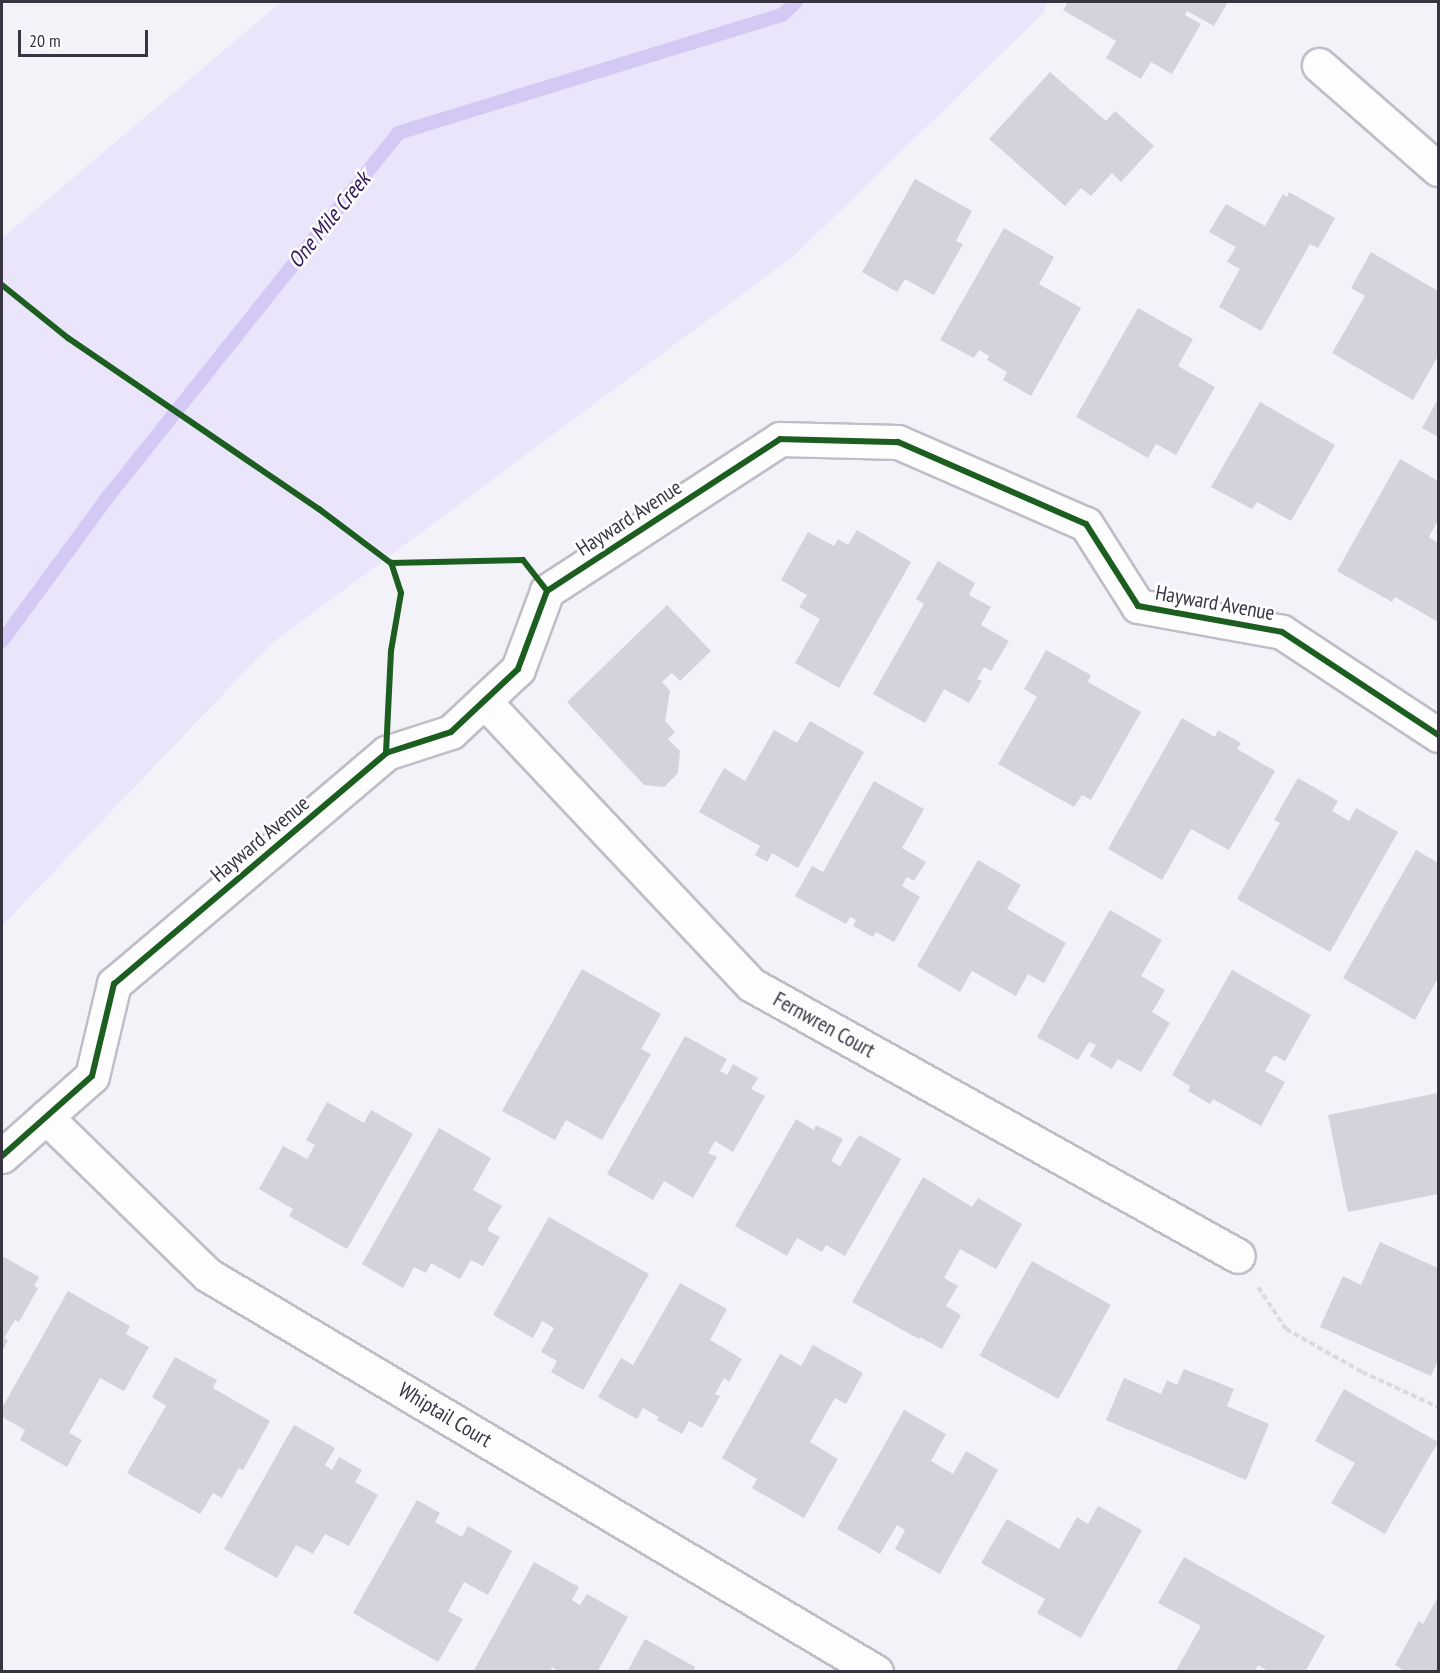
<!DOCTYPE html>
<style>
body{margin:0}
#map{position:relative;width:1440px;height:1673px;overflow:hidden;background:#f3f2f9;font-family:"PT Sans Narrow",sans-serif}
div>[style]{position:absolute}
[style*='--x']{left:calc(var(--x)*1px);top:calc(var(--y)*1px);width:calc(var(--w)*1px);rotate:calc(var(--a)*1deg)}
.green>*{inset:0;background:#eae5fa}
.stream>*{height:14px;margin:-7px;padding:0 7px;transform-origin:7px;border-radius:7px;background:#d4c9f5}
.building>*{inset:0;background:#d4d2da;transform-origin:0 0}
.path>*{height:4px;margin-top:-2px;transform-origin:0;background:repeating-linear-gradient(90deg,#dbdbdd 0 6px,transparent 0 9px)}
.roads{filter:drop-shadow(2px 0 #bfbdc6) drop-shadow(-2px 0 #bfbdc6) drop-shadow(0 2px #bfbdc6) drop-shadow(0 -2px #bfbdc6)}
.street>*{height:33px;margin:-16.5px;padding:0 16.5px;transform-origin:16.5px;border-radius:16.5px;background:#fdfdfe}
.cycleway>*{height:6px;margin:-3px;padding:0 3px;transform-origin:3px;border-radius:3px;background:#1b5e20}
span{translate:-50% -50%;white-space:nowrap;text-align:center;line-height:1.15;-webkit-text-stroke:5px #fefefe;paint-order:stroke}
.street-label{font-size:21px;color:#383441}
.water-label{font-size:22px;color:#32165a;font-style:italic}
.frame{position:absolute;inset:0;border:3px solid #383441;pointer-events:none}
.scale{position:absolute;left:18px;top:30px;width:130px;height:27px;box-sizing:border-box;border:3px solid #383441;border-top:0;padding-left:8px;font-size:18px;line-height:21px;white-space:nowrap;color:#383441;-webkit-text-stroke:4px #fefefe;paint-order:stroke}
</style>
<div id="map">
<div class="green">
<div style="clip-path:polygon(281px 2px,1047px 2px,1043px 13px,795px 255px,271px 644px,2px 926px,2px 238px)"></div>
</div>
<div class="stream">
<div style="--x:2;--y:641;--w:177;--a:-53.7"></div>
<div style="--x:107;--y:498;--w:467;--a:-51.4"></div>
<div style="--x:398;--y:133;--w:402;--a:-17.1"></div>
<div style="--x:782;--y:15;--w:19;--a:-43"></div>
</div>
<div class="building">
<div style="clip-path:polygon(1068px 2px,1228px 2px,1214px 26px,1187px 11px,1185px 15px,1201px 24px,1172px 74px,1151px 62px,1141px 79px,1106px 58px,1116px 41px,1063px 10px)"></div>
<div style="clip-path:polygon(1050px 72px,1106px 121px,1115px 111px,1154px 146px,1121px 182px,1112px 173px,1091px 196px,1081px 188px,1065px 206px,989px 139px)"></div>
<div style="clip-path:polygon(915px 179px,972px 211px,956px 241px,963px 244px,934px 295px,905px 279px,897px 292px,862px 272px)"></div>
<div style="clip-path:polygon(1289px 192px,1335px 218px,1318px 248px,1310px 244px,1261px 331px,1219px 307px,1240px 269px,1227px 262px,1236px 247px,1209px 232px,1226px 204px,1265px 226px,1283px 194px,1287px 197px)"></div>
<div style="clip-path:polygon(1004px 228px,1054px 257px,1039px 284px,1081px 308px,1031px 396px,1003px 380px,1007px 372px,987px 360px,989px 356px,979px 350px,974px 358px,940px 340px)"></div>
<div style="clip-path:polygon(1371px 252px,1438px 291px,1438px 356px,1413px 400px,1332px 353px,1365px 296px,1351px 288px)"></div>
<div style="clip-path:polygon(1138px 308px,1193px 339px,1178px 366px,1215px 387px,1176px 455px,1156px 444px,1148px 458px,1076px 417px)"></div>
<div style="clip-path:polygon(1438px 399px,1438px 437px,1422px 428px)"></div>
<div style="clip-path:polygon(1260px 402px,1335px 445px,1291px 521px,1257px 502px,1252px 509px,1211px 487px)"></div>
<div style="clip-path:polygon(1400px 459px,1438px 481px,1438px 520px,1429px 537px,1438px 543px,1438px 622px,1395px 597px,1392px 602px,1337px 571px)"></div>
<div style="clip-path:polygon(857px 530px,911px 562px,839px 688px,795px 663px,820px 619px,799px 607px,807px 595px,781px 580px,808px 532px,834px 546px,838px 539px,848px 545px)"></div>
<div style="clip-path:polygon(938px 561px,975px 583px,969px 595px,991px 607px,981px 625px,1009px 641px,991px 671px,984px 667px,977px 679px,982px 681px,969px 703px,944px 689px,925px 723px,873px 694px,924px 604px,916px 599px)"></div>
<div style="clip-path:polygon(667px 605px,711px 651px,680px 681px,672px 673px,662px 682px,670px 691px,665px 721px,675px 732px,668px 739px,680px 751px,678px 773px,664px 787px,644px 785px,567px 702px)"></div>
<div style="clip-path:polygon(1046px 650px,1091px 675px,1088px 682px,1141px 712px,1091px 800px,1082px 795px,1074px 807px,998px 764px,1037px 697px,1024px 689px)"></div>
<div style="clip-path:polygon(1182px 718px,1215px 737px,1218px 730px,1241px 743px,1237px 749px,1275px 771px,1229px 850px,1191px 829px,1162px 880px,1108px 849px)"></div>
<div style="clip-path:polygon(810px 721px,864px 752px,798px 868px,772px 853px,767px 862px,755px 855px,760px 846px,699px 812px,724px 768px,745px 781px,774px 730px,797px 743px)"></div>
<div style="clip-path:polygon(1298px 778px,1338px 801px,1332px 811px,1349px 821px,1356px 808px,1398px 832px,1330px 952px,1237px 899px,1280px 823px,1274px 820px)"></div>
<div style="clip-path:polygon(874px 781px,924px 809px,902px 848px,926px 862px,914px 881px,907px 877px,902px 886px,920px 897px,894px 942px,876px 932px,873px 937px,853px 926px,856px 920px,850px 917px,846px 924px,795px 896px,812px 866px,823px 872px)"></div>
<div style="clip-path:polygon(1416px 850px,1438px 863px,1438px 978px,1415px 1020px,1343px 978px)"></div>
<div style="clip-path:polygon(978px 860px,1021px 885px,1007px 909px,1066px 943px,1044px 983px,1028px 974px,1016px 996px,972px 971px,960px 992px,917px 966px)"></div>
<div style="clip-path:polygon(1110px 910px,1162px 940px,1141px 976px,1165px 990px,1152px 1012px,1170px 1023px,1141px 1072px,1118px 1059px,1112px 1069px,1090px 1056px,1096px 1045px,1089px 1042px,1078px 1060px,1037px 1037px)"></div>
<div style="clip-path:polygon(582px 969px,661px 1014px,641px 1049px,651px 1054px,602px 1140px,566px 1120px,555px 1140px,502px 1111px)"></div>
<div style="clip-path:polygon(1232px 970px,1311px 1015px,1285px 1061px,1274px 1055px,1265px 1071px,1285px 1082px,1261px 1126px,1213px 1099px,1210px 1104px,1188px 1091px,1190px 1086px,1172px 1075px)"></div>
<div style="clip-path:polygon(685px 1036px,727px 1059px,720px 1071px,727px 1075px,733px 1064px,758px 1078px,751px 1089px,765px 1096px,733px 1152px,715px 1141px,708px 1153px,717px 1157px,693px 1198px,664px 1181px,653px 1200px,607px 1174px)"></div>
<div style="clip-path:polygon(1438px 1093px,1438px 1194px,1348px 1212px,1328px 1115px)"></div>
<div style="clip-path:polygon(327px 1102px,364px 1123px,371px 1110px,413px 1134px,347px 1249px,289px 1216px,293px 1209px,259px 1189px,283px 1146px,307px 1159px,315px 1145px,306px 1140px)"></div>
<div style="clip-path:polygon(796px 1119px,814px 1130px,816px 1125px,843px 1139px,831px 1161px,840px 1166px,859px 1135px,901px 1159px,845px 1256px,826px 1245px,822px 1252px,797px 1238px,787px 1256px,735px 1226px)"></div>
<div style="clip-path:polygon(439px 1128px,491px 1158px,473px 1190px,502px 1206px,487px 1230px,500px 1237px,483px 1266px,471px 1260px,460px 1279px,431px 1263px,426px 1273px,414px 1267px,403px 1288px,362px 1264px)"></div>
<div style="clip-path:polygon(923px 1177px,972px 1207px,978px 1198px,1022px 1224px,996px 1269px,960px 1249px,944px 1278px,958px 1286px,946px 1306px,961px 1315px,942px 1349px,920px 1337px,919px 1339px,852px 1302px)"></div>
<div style="clip-path:polygon(549px 1217px,649px 1274px,583px 1390px,551px 1372px,557px 1361px,541px 1352px,554px 1328px,542px 1321px,533px 1338px,493px 1315px)"></div>
<div style="clip-path:polygon(1380px 1242px,1438px 1268px,1438px 1360px,1431px 1376px,1320px 1327px,1343px 1276px,1361px 1285px)"></div>
<div style="clip-path:polygon(2px 1256px,39px 1277px,34px 1286px,38px 1288px,19px 1322px,15px 1320px,4px 1338px,8px 1340px,2px 1352px)"></div>
<div style="left:1032px;top:1261px;width:90px;height:108px;rotate:29deg"></div>
<div style="clip-path:polygon(680px 1283px,727px 1309px,710px 1340px,742px 1359px,729px 1382px,724px 1378px,715px 1394px,720px 1396px,702px 1428px,689px 1421px,682px 1434px,657px 1420px,659px 1417px,643px 1408px,637px 1419px,598px 1397px,621px 1358px,633px 1365px)"></div>
<div style="clip-path:polygon(68px 1291px,130px 1326px,126px 1334px,149px 1347px,124px 1391px,100px 1378px,69px 1433px,82px 1440px,67px 1467px,20px 1440px,25px 1430px,2px 1417px,2px 1408px)"></div>
<div style="clip-path:polygon(813px 1345px,863px 1373px,846px 1404px,835px 1398px,810px 1442px,838px 1459px,804px 1518px,752px 1488px,757px 1479px,722px 1458px,780px 1354px,801px 1366px)"></div>
<div style="clip-path:polygon(175px 1357px,217px 1380px,213px 1388px,270px 1421px,243px 1470px,239px 1468px,222px 1498px,213px 1493px,200px 1514px,127px 1473px,166px 1406px,152px 1397px)"></div>
<div style="clip-path:polygon(1184px 1369px,1234px 1389px,1227px 1406px,1269px 1424px,1246px 1480px,1106px 1420px,1124px 1378px,1161px 1394px,1167px 1380px,1177px 1385px)"></div>
<div style="clip-path:polygon(1344px 1389px,1438px 1442px,1385px 1534px,1331px 1503px,1355px 1463px,1315px 1441px)"></div>
<div style="clip-path:polygon(904px 1410px,946px 1434px,931px 1461px,953px 1474px,966px 1451px,998px 1470px,940px 1574px,895px 1549px,905px 1530px,897px 1525px,880px 1554px,837px 1529px)"></div>
<div style="clip-path:polygon(294px 1425px,335px 1448px,325px 1465px,332px 1470px,339px 1457px,362px 1470px,355px 1482px,378px 1495px,349px 1546px,325px 1534px,313px 1554px,296px 1545px,277px 1578px,224px 1549px)"></div>
<div style="clip-path:polygon(417px 1500px,440px 1513px,435px 1522px,462px 1537px,468px 1526px,512px 1551px,488px 1595px,464px 1582px,448px 1611px,463px 1619px,438px 1662px,353px 1613px)"></div>
<div style="clip-path:polygon(1098px 1506px,1142px 1530px,1081px 1638px,1037px 1613px,1045px 1599px,981px 1563px,1007px 1519px,1059px 1549px,1077px 1517px,1088px 1524px)"></div>
<div style="clip-path:polygon(1184px 1557px,1325px 1636px,1305px 1672px,1270px 1672px,1258px 1665px,1254px 1672px,1175px 1672px,1201px 1626px,1158px 1603px)"></div>
<div style="clip-path:polygon(534px 1562px,579px 1587px,572px 1600px,580px 1605px,587px 1594px,628px 1617px,597px 1672px,560px 1672px,552px 1667px,550px 1672px,473px 1672px)"></div>
<div style="clip-path:polygon(1438px 1597px,1438px 1672px,1407px 1672px,1395px 1665px,1419px 1621px,1423px 1624px)"></div>
<div style="clip-path:polygon(645px 1639px,695px 1667px,693px 1672px,627px 1672px)"></div>
</div>
<div class="path">
<div style="--x:1258;--y:1287;--w:50;--a:56.3"></div>
<div style="--x:1286;--y:1329;--w:87;--a:29.5"></div>
<div style="--x:1362;--y:1372;--w:84;--a:24.7"></div>
</div>
<div class="roads">
<div class="street">
<div style="--x:1319;--y:65;--w:158;--a:41.2"></div>
<div style="--x:484;--y:701;--w:390;--a:46.7"></div>
<div style="--x:752;--y:985;--w:556;--a:29.14"></div>
<div style="--x:46;--y:1117;--w:226;--a:44.3"></div>
<div style="--x:208;--y:1275;--w:777;--a:30.72"></div>
<div style="--x:2;--y:1156;--w:120;--a:-41.6"></div>
<div style="--x:92;--y:1076;--w:95;--a:-76.6"></div>
<div style="--x:114;--y:984;--w:357;--a:-40.3"></div>
<div style="--x:386;--y:753;--w:68;--a:-17.9"></div>
<div style="--x:451;--y:732;--w:92;--a:-43.2"></div>
<div style="--x:518;--y:669;--w:83;--a:-69.6"></div>
<div style="--x:547;--y:591;--w:278;--a:-33.1"></div>
<div style="--x:780;--y:439;--w:118;--a:1.5"></div>
<div style="--x:898;--y:442;--w:205;--a:23.6"></div>
<div style="--x:1086;--y:524;--w:97;--a:57.6"></div>
<div style="--x:1138;--y:606;--w:146;--a:10.2"></div>
<div style="--x:1282;--y:632;--w:187;--a:33.4"></div>
</div>
</div>
<div class="cycleway">
<div style="--x:2;--y:285;--w:85;--a:38.8"></div>
<div style="--x:68;--y:338;--w:304;--a:34.3"></div>
<div style="--x:319;--y:509;--w:90;--a:36.9"></div>
<div style="--x:386;--y:753;--w:102;--a:-87.2"></div>
<div style="--x:391;--y:651;--w:59;--a:-80.2"></div>
<div style="--x:401;--y:593;--w:32;--a:-108"></div>
<div style="--x:391;--y:563;--w:132;--a:-1.3"></div>
<div style="--x:523;--y:560;--w:39;--a:52"></div>
<div style="--x:2;--y:1156;--w:120;--a:-41.6"></div>
<div style="--x:92;--y:1076;--w:95;--a:-76.6"></div>
<div style="--x:114;--y:984;--w:357;--a:-40.3"></div>
<div style="--x:386;--y:753;--w:68;--a:-17.9"></div>
<div style="--x:451;--y:732;--w:92;--a:-43.2"></div>
<div style="--x:518;--y:669;--w:83;--a:-69.6"></div>
<div style="--x:547;--y:591;--w:278;--a:-33.1"></div>
<div style="--x:780;--y:439;--w:118;--a:1.5"></div>
<div style="--x:898;--y:442;--w:205;--a:23.6"></div>
<div style="--x:1086;--y:524;--w:97;--a:57.6"></div>
<div style="--x:1138;--y:606;--w:146;--a:10.2"></div>
<div style="--x:1282;--y:632;--w:187;--a:33.4"></div>
</div>
<div class="street-label">
<span style="left:629px;top:518px;rotate:-33deg">Hayward Avenue</span>
<span style="left:1215px;top:603px;rotate:10deg">Hayward Avenue</span>
<span style="left:260px;top:839px;rotate:-40deg">Hayward Avenue</span>
<span style="left:824px;top:1025px;rotate:29deg">Fernwren Court</span>
<span style="left:445px;top:1415px;rotate:31deg">Whiptail Court</span>
</div>
<div class="water-label">
<span style="left:329px;top:220px;rotate:-51deg">One Mile Creek</span>
</div>
<div class="frame"></div>
<div class="scale">20 m</div>
</div>
